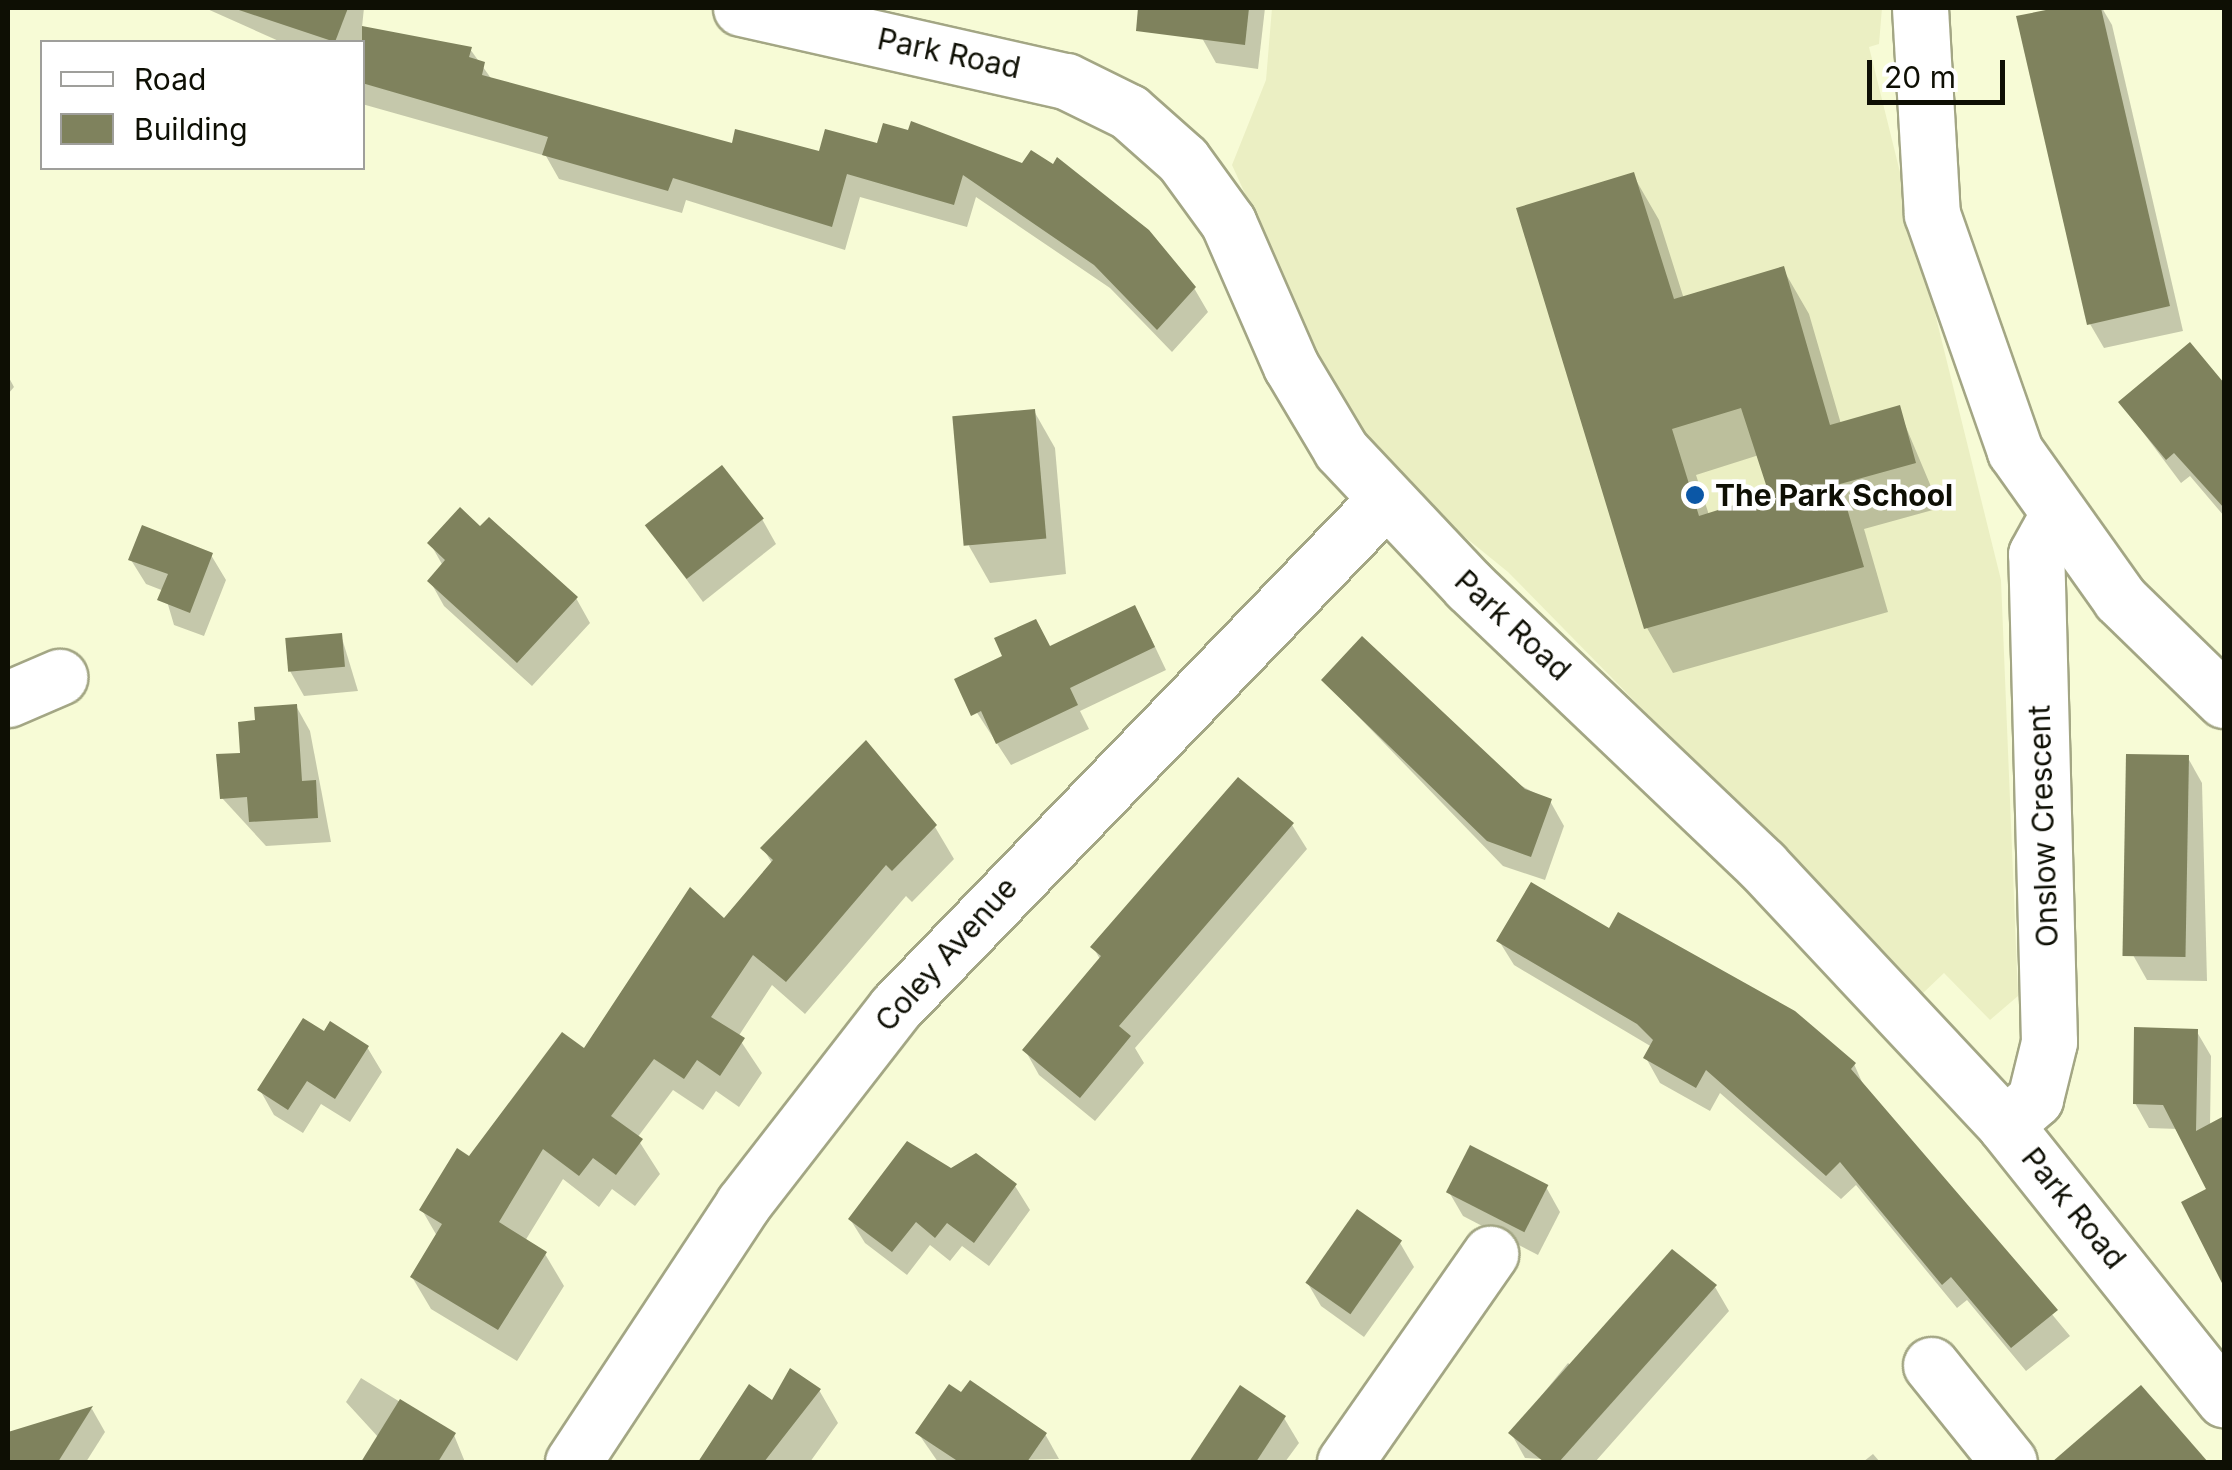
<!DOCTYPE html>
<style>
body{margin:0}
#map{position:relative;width:2232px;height:1470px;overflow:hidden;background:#f7fbd6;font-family:Inter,sans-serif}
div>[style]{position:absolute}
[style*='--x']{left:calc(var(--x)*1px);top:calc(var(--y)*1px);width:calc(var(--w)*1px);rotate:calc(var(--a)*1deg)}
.built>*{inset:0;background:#ebefc3}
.shadow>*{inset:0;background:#0003}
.building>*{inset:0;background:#7f825d;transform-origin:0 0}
.roads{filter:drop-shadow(2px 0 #a3a684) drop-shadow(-2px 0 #a3a684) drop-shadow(0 2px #a3a684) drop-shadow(0 -2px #a3a684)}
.minor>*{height:55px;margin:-27.5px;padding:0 27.5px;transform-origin:27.5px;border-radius:27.5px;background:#fff}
.dots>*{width:28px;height:28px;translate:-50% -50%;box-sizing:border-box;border:5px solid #fff;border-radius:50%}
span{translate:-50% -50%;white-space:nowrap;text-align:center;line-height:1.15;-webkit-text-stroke:9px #fff;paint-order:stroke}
.street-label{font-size:30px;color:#0e0f04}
.poi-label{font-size:30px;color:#0e0f04;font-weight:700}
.left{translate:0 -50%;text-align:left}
.frame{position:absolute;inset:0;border:10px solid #0e0f04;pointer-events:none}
.legend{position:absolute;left:40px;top:40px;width:325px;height:130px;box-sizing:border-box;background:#fff;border:2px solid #9f9f9b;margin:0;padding:12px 18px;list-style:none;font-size:30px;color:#0e0f04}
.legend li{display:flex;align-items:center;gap:20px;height:50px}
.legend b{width:50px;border:2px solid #9f9f9b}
.scale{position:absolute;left:1867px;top:60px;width:138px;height:45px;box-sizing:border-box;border:5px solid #0e0f04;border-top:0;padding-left:12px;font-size:30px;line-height:35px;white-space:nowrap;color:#0e0f04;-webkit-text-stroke:8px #fff;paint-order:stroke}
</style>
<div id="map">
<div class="built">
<div style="clip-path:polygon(1272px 8px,1882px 8px,1879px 44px,1869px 47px,2001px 580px,2018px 996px,1990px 1020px,1944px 973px,1922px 994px,1508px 572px,1364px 455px,1232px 165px,1266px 80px)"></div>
</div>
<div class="shadow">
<div style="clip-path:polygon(205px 8px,364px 8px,362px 27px,470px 49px,493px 81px,733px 146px,821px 154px,879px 146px,885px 126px,1194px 288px,1208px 312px,1172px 352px,1110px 288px,976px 197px,967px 227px,860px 197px,845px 250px,686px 200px,682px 213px,559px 179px,546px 156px,362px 104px,362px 42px,281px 42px)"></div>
<div style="clip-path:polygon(1206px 8px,1265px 8px,1258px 69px,1216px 63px,1202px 38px)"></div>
<div style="clip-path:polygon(2068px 8px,2102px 8px,2112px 25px,2183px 331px,2104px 348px,2090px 324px,2019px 18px)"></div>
<div style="clip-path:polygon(evenodd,1633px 175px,1659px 220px,1684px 299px,1783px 269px,1809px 314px,1841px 424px,1898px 408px,1940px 508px,1864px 529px,1888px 612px,1673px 673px,1647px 628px,1633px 175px,1759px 455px,1772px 496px,1709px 515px,1696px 475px,1759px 455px)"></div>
<div style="clip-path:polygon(2190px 345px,2224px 387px,2224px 516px,2190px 476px,2181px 483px,2121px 403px)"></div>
<div style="clip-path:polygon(8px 376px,14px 387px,8px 394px)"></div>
<div style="clip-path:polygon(1034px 411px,1055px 448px,1066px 574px,990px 583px,969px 546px)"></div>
<div style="clip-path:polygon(762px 519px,776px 544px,703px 602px,648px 527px)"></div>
<div style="clip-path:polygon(481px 530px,576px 598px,590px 623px,532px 686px,444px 606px,430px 581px,443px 566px,430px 543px)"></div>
<div style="clip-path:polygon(211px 555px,226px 580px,204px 636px,174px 625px,164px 591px,146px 584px,131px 560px)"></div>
<div style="clip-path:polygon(1147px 630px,1166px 670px,1080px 711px,1089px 729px,1011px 765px,970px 702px,1050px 648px)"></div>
<div style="clip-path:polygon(341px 635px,358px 691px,304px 696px,290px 671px)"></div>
<div style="clip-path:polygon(1324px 681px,1550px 801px,1564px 826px,1545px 880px,1503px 866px)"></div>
<div style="clip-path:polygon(296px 706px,310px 731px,331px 842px,266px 846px,222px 798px,258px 723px)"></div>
<div style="clip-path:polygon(2188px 758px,2202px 783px,2207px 981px,2147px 980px,2133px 955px)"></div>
<div style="clip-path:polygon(1292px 825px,1307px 849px,1135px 1048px,1144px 1063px,1095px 1121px,1039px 1075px,1025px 1050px,1100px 959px,1093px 947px)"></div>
<div style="clip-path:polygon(935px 827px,954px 859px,912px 902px,906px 896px,805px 1014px,772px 985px,738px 1037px,762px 1073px,739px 1107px,716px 1091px,703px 1110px,673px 1090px,637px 1138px,660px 1174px,635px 1206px,612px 1189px,599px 1207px,563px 1179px,525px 1241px,545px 1254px,564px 1286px,517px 1361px,431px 1309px,412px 1277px,437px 1236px,422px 1210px,724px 922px,773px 865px,763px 848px)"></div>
<div style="clip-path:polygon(1499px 941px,1854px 1064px,1866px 1091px,2070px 1336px,2026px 1371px,1967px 1300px,1957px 1308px,1856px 1185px,1841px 1199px,1720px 1093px,1710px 1111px,1660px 1083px,1646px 1058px,1652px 1047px,1514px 965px)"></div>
<div style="clip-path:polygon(2197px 1032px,2211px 1056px,2210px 1127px,2224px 1119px,2218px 1265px,2210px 1190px,2178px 1129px,2149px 1128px,2135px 1103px)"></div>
<div style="clip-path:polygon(324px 1034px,367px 1047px,382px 1072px,350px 1122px,321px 1104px,303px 1133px,274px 1115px,260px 1090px)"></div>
<div style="clip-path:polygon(1015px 1186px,1030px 1210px,989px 1266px,962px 1246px,950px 1261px,930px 1245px,907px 1275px,865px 1243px,850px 1219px)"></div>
<div style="clip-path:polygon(1546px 1187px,1560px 1212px,1538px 1255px,1463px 1216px,1449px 1192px)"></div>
<div style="clip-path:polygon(1400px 1243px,1414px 1267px,1364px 1337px,1321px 1306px,1307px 1282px)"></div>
<div style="clip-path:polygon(1715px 1287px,1729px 1311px,1595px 1462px,1525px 1458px,1511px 1433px,1568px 1363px,1577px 1370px)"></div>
<div style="clip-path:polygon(361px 1378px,454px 1435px,465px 1462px,364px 1462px,379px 1438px,346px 1402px)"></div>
<div style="clip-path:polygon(750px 1388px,773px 1403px,819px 1390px,838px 1423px,810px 1462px,707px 1462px)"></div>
<div style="clip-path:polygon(2140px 1389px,2205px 1462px,2068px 1462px,2064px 1455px)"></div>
<div style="clip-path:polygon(92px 1409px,105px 1432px,86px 1462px,8px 1462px,8px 1434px)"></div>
<div style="clip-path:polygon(1284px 1418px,1299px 1443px,1285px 1462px,1193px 1461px)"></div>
<div style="clip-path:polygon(918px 1433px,1045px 1434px,1059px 1459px,938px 1462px)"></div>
<div style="clip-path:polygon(1873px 1454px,1880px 1462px,1863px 1462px)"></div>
</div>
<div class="building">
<div style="clip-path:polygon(233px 8px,348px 8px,335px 42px)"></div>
<div style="clip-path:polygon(1138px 8px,1249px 8px,1245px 45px,1136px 31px)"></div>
<div style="clip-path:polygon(2056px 8px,2101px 8px,2170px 306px,2087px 325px,2016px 16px)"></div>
<div style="clip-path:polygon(362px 26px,472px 47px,469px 57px,485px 62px,482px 75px,732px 143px,735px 129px,819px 151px,825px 129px,877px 143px,883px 123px,908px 130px,911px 121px,1022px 163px,1031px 150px,1053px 164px,1057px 157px,1149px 230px,1196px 287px,1157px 330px,1094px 265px,963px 175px,954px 205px,847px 174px,832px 227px,673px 178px,668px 191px,542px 155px,548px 137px,362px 83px)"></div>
<div style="clip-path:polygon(evenodd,1634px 172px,1674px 299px,1784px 266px,1830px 425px,1900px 405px,1916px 463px,1840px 484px,1864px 567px,1644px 629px,1516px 208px,1634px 172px,1741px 408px,1769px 494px,1699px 516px,1672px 429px,1741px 408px)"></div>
<div style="clip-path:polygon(2190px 342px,2224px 383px,2224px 508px,2174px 453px,2166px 460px,2118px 402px)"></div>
<div style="left:1035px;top:409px;width:130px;height:83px;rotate:85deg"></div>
<div style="left:722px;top:465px;width:68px;height:98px;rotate:52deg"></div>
<div style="clip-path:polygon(460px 507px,480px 526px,489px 517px,578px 597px,517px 663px,427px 581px,445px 560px,427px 543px)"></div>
<div style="clip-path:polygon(142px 525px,213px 553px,190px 613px,157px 600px,168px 574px,128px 560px)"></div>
<div style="clip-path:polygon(1135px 605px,1155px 647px,1070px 688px,1078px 705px,996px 744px,981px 711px,971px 716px,954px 679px,1002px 656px,994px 638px,1036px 619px,1050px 646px)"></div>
<div style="left:342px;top:633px;width:34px;height:57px;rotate:85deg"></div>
<div style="clip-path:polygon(1362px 636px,1525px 789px,1552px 799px,1531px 857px,1487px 841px,1321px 680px)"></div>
<div style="clip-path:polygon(297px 704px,302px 781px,316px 780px,318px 818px,249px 822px,247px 797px,220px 799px,216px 754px,240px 753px,238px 722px,255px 720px,254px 707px)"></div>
<div style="clip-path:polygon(866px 740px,937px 825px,892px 871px,886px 865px,786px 982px,753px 955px,711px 1017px,745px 1038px,720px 1076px,697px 1060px,684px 1079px,654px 1059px,611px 1116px,643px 1139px,616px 1175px,593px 1158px,579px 1176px,543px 1149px,499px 1222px,547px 1252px,498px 1330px,410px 1277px,442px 1224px,419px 1210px,457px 1148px,469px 1156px,562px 1032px,584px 1048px,690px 887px,724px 918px,773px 860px,760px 848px)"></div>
<div style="left:2126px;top:754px;width:63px;height:202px;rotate:1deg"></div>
<div style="clip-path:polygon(1238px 777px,1294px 823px,1119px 1026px,1131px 1036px,1080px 1098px,1022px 1050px,1101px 956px,1090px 947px)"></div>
<div style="clip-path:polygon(1531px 882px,1609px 928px,1618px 912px,1795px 1011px,1856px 1063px,1851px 1069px,2058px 1310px,2011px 1348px,1951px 1277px,1942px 1285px,1840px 1162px,1826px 1176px,1706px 1070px,1696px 1088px,1643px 1058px,1653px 1040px,1637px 1024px,1496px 941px)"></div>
<div style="clip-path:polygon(303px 1018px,324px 1031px,330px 1021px,369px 1046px,335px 1099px,307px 1081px,288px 1110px,257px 1090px)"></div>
<div style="clip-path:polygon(2134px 1027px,2198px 1029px,2196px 1131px,2224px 1116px,2224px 1287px,2181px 1202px,2206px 1189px,2163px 1105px,2133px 1104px)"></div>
<div style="clip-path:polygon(907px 1141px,951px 1168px,976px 1153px,1017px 1184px,974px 1243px,947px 1223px,935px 1238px,916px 1222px,892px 1252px,848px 1219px)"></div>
<div style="left:1470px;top:1145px;width:88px;height:53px;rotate:27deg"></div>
<div style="left:1357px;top:1209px;width:55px;height:90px;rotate:35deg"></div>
<div style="clip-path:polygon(1672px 1249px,1717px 1285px,1559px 1462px,1544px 1462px,1508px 1433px)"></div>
<div style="clip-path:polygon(790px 1368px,821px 1389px,764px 1462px,698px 1462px,749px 1384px,772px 1400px)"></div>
<div style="clip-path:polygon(970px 1380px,1047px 1433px,1027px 1462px,959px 1462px,915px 1433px,949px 1384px,961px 1392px)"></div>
<div style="clip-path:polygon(1240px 1385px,1286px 1416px,1256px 1462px,1189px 1462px)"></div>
<div style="clip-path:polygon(2141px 1385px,2208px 1462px,2052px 1462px)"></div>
<div style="clip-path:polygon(400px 1399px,456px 1433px,438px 1462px,361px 1462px)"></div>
<div style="clip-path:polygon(93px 1406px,58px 1462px,8px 1462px,8px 1432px)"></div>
</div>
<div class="roads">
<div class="minor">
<div style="--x:741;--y:8;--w:333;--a:12.7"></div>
<div style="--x:1066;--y:81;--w:70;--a:26.2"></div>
<div style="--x:1129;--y:112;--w:72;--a:41.6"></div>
<div style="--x:1183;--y:160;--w:77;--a:54"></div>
<div style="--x:1228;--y:222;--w:157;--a:66.4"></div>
<div style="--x:1291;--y:366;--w:98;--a:59.2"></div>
<div style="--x:1341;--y:450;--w:187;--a:46.7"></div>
<div style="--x:1469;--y:586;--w:405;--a:43.6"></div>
<div style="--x:1762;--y:865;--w:356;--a:46.9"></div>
<div style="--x:2005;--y:1125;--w:351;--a:51.4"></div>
<div style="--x:1920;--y:8;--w:206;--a:86.7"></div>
<div style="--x:1932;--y:214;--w:251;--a:70.7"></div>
<div style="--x:2015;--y:451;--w:181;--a:54.6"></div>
<div style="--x:2120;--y:599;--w:145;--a:44.2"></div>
<div style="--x:8;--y:699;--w:56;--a:-23.3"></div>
<div style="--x:2005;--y:1125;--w:40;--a:-41"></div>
<div style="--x:2035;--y:1099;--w:59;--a:-76.2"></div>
<div style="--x:2049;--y:1042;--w:488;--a:-91.5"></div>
<div style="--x:2036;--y:554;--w:41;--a:-60.9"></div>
<div style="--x:1931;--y:1365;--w:124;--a:51.2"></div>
<div style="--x:573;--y:1462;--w:309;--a:-56.6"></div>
<div style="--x:743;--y:1204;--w:248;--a:-52.2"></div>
<div style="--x:895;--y:1008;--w:706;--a:-46.03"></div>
<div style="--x:1345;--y:1462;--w:254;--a:-55.1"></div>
</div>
</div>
<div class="dots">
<div style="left:1695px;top:495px;background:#0b57a6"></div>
</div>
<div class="street-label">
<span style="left:949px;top:53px;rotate:12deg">Park Road</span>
<span style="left:1513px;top:625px;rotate:43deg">Park Road</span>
<span style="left:2043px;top:826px;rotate:-92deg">Onslow Crescent</span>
<span style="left:946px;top:954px;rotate:-48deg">Coley Avenue</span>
<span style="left:2074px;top:1208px;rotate:51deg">Park Road</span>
</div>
<div class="poi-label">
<span class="left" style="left:1715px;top:495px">The Park School</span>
</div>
<div class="frame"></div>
<ul class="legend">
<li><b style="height:12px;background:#fff"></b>Road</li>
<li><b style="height:28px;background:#7f825d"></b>Building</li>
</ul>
<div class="scale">20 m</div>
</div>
